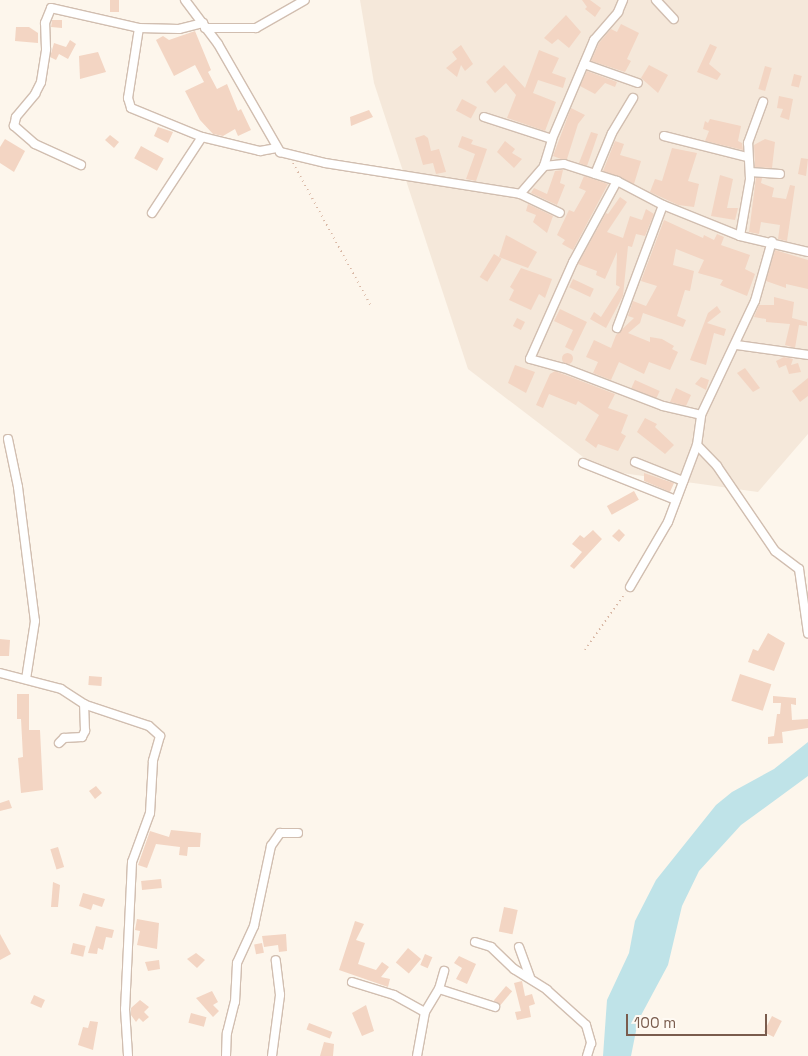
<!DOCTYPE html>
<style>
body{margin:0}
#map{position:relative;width:808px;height:1056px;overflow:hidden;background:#fdf6ec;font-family:"Space Grotesk",sans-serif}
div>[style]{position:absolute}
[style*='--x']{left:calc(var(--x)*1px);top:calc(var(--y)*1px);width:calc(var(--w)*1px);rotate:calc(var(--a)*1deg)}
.residential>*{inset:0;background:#f5e8da}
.water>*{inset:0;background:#bfe3e8}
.building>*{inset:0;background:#f3d5c3;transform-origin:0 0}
.round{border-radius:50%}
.path>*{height:2px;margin-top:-1px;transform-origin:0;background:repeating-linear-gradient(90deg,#d9b8a5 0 1px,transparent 0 5px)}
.roads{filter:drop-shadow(1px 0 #d1beb0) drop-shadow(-1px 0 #d1beb0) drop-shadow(0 1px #d1beb0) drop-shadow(0 -1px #d1beb0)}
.street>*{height:8px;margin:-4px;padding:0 4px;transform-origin:4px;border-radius:4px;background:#fff}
span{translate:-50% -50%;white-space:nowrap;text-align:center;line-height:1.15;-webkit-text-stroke:4px #fffaf3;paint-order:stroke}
.scale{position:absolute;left:626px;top:1014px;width:141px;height:22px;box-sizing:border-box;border:2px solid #7a5c4d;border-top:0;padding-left:6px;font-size:15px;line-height:18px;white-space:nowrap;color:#7a5c4d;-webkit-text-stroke:4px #fffaf3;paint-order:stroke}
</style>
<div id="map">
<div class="residential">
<div style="clip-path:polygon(360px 0,808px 0,808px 434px,758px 492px,600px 470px,468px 369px,374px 83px)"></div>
</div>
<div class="water">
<div style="clip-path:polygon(808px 742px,808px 776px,741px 825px,699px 871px,682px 906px,668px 965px,638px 1021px,631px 1056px,603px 1056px,607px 1000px,629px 953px,635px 921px,656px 880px,716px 805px,732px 792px,774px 769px)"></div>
</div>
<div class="building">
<div style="left:110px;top:0;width:9px;height:12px"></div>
<div style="clip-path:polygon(582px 0,590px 0,601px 8px,595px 17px,585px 9px,587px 7px)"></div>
<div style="clip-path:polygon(566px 15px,581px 32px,569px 48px,558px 39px,552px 44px,544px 38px)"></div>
<div style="clip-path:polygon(52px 20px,62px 20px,62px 28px,51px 27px)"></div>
<div style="clip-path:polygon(621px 24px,639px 33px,627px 59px,631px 61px,625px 72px,591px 61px,599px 43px,611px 29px,617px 32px)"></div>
<div style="clip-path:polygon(16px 27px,29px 27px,38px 33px,38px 43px,15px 41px)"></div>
<div style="clip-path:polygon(195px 31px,211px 70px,208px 72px,217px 89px,227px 84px,238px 111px,241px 109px,251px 130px,238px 136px,235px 129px,223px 136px,213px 134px,200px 120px,185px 91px,204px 82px,195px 65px,174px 76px,156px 40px,163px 36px,169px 40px)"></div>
<div style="clip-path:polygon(70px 40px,76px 44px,68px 59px,59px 54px,56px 60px,50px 57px,54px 43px,66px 47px)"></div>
<div style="clip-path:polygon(710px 44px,717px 47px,709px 64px,721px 74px,717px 80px,697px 72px)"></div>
<div style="clip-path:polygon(461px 45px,473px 64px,465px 71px,461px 65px,457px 77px,446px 68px,457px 59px,452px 52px)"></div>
<div style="clip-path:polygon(539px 50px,559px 58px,552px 73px,566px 78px,563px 88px,538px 80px,533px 93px,556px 102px,545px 131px,507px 118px,516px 95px,506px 83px,495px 93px,486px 82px,504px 65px,525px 88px)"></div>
<div style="clip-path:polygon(98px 52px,106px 72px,80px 79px,79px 56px)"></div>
<div style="clip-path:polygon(649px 65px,668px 75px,658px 93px,641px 78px)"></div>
<div style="left:765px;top:66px;width:7px;height:24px;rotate:16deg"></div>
<div style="clip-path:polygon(587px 71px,617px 82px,615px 87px,605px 83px,595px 94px,580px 86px)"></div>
<div style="left:794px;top:74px;width:8px;height:12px;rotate:14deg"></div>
<div style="clip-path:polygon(779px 96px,793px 99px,789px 120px,780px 117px,783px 109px,777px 108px)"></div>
<div style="left:462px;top:99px;width:17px;height:13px;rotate:28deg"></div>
<div style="clip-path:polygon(571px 108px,585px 115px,578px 124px,567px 159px,561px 159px,553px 156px)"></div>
<div style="clip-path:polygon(369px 110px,373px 117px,351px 126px,350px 117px)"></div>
<div style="clip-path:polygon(710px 119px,741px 126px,738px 141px,742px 143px,743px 150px,705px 141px,709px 131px,703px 129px,705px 121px,708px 123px)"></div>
<div style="clip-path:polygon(158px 127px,173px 132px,168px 143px,154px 136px)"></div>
<div style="clip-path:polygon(591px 132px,598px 134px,587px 166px,579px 163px)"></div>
<div style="clip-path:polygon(110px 135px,119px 142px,114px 148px,105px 140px)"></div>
<div style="clip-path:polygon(424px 135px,428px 138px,431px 151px,439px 149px,446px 172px,436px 174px,433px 163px,423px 165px,415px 138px)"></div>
<div style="clip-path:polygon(462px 136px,473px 140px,471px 144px,487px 149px,476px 181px,466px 179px,475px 154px,458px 147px)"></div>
<div style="clip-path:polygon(5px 139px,25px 151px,14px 172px,0 163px,0 147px)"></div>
<div style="clip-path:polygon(765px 139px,775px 142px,772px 168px,755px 167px,754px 145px)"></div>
<div style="clip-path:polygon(505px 141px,515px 149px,512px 153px,522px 159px,514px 168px,497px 152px)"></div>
<div style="clip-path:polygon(615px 141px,624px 144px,620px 155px,641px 161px,634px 184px,603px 171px)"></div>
<div style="left:141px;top:146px;width:26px;height:14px;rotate:29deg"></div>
<div style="clip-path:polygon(672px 148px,697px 153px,688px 181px,699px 184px,694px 207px,678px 205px,650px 192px,655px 179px,662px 181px)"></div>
<div style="clip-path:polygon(801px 158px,808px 159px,806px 176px,798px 174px)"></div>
<div style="clip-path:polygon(563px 170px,560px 183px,565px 185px,557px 205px,531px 193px,534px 188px,547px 194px,555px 171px)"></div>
<div style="clip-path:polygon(720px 175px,733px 179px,727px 208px,738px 208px,735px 220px,711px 216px)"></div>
<div style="clip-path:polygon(584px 176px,608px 184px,573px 250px,562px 244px,565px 240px,557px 235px,569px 210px,574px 212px,586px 191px,579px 188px)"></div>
<div style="clip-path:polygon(756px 178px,762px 178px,761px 183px,774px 188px,772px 197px,786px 199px,790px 185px,795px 186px,787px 241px,778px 239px,780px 225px,761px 222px,759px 234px,749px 232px)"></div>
<div style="clip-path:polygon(620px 197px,627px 202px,607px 232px,623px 238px,630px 216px,642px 220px,646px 209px,654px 214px,645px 236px,636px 234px,632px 247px,628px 246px,623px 296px,606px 328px,590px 319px,594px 312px,601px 317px,620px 287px,616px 285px,617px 252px,605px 279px,596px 275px,597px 271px,578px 264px,606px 213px,608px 214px)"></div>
<div style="clip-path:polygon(528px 204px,553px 216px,547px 233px,533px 222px,536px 215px,526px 211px)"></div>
<div style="clip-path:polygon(664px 220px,703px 238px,704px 235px,714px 240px,717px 234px,724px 237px,721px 245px,750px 255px,745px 269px,755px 274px,747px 296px,720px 285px,723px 280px,698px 273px,704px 260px,676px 249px,673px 265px,694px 271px,690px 291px,685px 290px,677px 316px,686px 320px,683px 327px,643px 313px,640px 323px,628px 333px,650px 342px,650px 337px,662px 339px,674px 346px,672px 349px,678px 352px,670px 370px,649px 362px,644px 374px,619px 362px,611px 380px,593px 373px,598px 362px,586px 357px,594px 340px,611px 348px,616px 335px,634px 318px,628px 316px,633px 301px,646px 306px,657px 286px,641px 281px)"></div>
<div style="clip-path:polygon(506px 235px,537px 252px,528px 268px,499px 257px)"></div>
<div style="clip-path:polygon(775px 250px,808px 260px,808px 289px,786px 284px,786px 288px,766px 281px)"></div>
<div style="left:494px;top:254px;width:9px;height:27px;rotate:32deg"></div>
<div style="clip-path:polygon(521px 268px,552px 279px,545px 298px,539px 294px,531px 310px,509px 300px,514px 290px,510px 287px)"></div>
<div style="left:573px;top:279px;width:23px;height:9px;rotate:25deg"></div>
<div style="clip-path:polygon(774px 297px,794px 302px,792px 318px,807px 322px,807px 326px,799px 325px,795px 348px,785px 345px,790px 324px,766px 322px,766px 319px,754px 317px,759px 305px,774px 305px)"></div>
<div style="clip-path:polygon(717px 306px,721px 312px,707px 323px,726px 329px,724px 336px,714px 333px,706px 365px,690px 360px,708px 313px)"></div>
<div style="clip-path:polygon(560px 309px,587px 322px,573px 351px,565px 347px,573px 330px,554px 321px)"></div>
<div style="left:517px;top:318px;width:9px;height:9px;rotate:27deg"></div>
<div class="round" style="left:561.5px;top:352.5px;width:11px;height:11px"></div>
<div style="clip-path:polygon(784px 357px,793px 359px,791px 365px,798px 363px,801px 372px,789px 374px,786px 365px,779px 368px,776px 361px)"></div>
<div style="clip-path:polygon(515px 365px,535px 372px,526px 393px,508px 383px)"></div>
<div style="clip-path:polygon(745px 368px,760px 388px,753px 392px,737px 373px)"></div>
<div style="clip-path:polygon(555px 371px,615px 394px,608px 408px,628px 415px,621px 433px,626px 436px,618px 451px,598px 444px,596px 448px,585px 440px,599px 415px,578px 401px,576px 405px,549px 394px,543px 408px,536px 405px,550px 374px)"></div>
<div style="clip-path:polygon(701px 377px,709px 380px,706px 390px,695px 384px)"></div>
<div style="clip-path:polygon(808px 378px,808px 396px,800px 402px,792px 391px)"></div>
<div style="left:635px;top:380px;width:27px;height:9px;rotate:24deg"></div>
<div style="clip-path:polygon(676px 388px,691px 395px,686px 406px,670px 402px)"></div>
<div style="clip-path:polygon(645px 418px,657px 424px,655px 427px,674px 445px,665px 454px,637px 432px)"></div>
<div style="clip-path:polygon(644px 473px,674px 483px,670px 492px,644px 481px)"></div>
<div style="left:634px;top:491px;width:10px;height:31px;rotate:61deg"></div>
<div style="clip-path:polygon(619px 529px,625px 535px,619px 542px,612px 536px)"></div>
<div style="clip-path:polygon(593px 530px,602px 539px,574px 569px,570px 566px,582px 552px,572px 544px,580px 535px,584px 538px)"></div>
<div style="clip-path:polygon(768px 633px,785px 643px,774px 671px,748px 662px,753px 649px,758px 651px)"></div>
<div style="clip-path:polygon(0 639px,10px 640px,9px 656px,0 656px)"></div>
<div style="left:740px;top:674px;width:33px;height:28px;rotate:18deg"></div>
<div style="left:89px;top:676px;width:13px;height:9px;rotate:4deg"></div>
<div style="clip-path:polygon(17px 694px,29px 694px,29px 730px,40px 730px,43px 790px,21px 793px,18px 758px,23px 757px,21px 719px,17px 719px)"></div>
<div style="clip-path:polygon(773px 696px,796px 698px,796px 705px,791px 704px,792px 720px,808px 719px,808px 728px,782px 732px,783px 743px,768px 744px,768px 737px,774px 736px,777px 714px,780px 714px,781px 703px,773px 703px)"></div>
<div style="clip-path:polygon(96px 786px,102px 793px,95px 799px,89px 791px)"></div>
<div style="clip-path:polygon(9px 800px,12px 808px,0 811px,0 803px)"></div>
<div style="clip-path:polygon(171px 830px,201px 833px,200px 847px,188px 847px,187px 856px,179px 855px,180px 847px,156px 844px,147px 868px,138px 865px,150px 831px,169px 837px)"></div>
<div style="left:58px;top:847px;width:21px;height:8px;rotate:73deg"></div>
<div style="left:161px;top:879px;width:9px;height:20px;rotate:84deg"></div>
<div style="clip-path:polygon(53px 882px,60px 885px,58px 907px,51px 907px)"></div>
<div style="clip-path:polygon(83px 893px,105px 899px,102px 907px,93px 904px,91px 910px,79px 906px)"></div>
<div style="left:504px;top:907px;width:14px;height:25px;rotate:12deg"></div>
<div style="clip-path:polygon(137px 919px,159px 923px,157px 949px,137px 945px,140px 931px,135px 930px)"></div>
<div style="clip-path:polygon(355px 921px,364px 924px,356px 940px,365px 943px,358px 964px,376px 970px,382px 962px,389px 967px,381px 977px,390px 979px,388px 987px,339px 970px)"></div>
<div style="clip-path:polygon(96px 926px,114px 930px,112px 938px,106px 937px,103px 950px,98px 948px,97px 954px,88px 953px)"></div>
<div style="clip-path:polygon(0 934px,11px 954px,0 960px)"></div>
<div style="clip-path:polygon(286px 934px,287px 951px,279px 952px,278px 945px,264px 947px,262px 936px)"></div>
<div style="left:73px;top:943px;width:13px;height:11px;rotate:13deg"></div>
<div style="left:262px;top:943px;width:10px;height:8px;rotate:79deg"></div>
<div style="left:408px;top:948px;width:17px;height:19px;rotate:40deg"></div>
<div style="clip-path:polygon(196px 953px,205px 960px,197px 968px,187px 959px)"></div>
<div style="left:425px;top:954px;width:8px;height:12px;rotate:23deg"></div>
<div style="clip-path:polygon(459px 956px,476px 964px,467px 984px,456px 979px,462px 968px,454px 963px)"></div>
<div style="clip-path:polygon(159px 960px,160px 969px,148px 971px,145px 962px)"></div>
<div style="clip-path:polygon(522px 981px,525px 996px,532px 994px,535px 1004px,529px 1006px,531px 1017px,517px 1020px,515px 1012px,521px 1011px,514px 983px)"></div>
<div style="left:506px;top:986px;width:8px;height:19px;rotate:40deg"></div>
<div style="clip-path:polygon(212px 991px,218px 1002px,213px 1005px,219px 1011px,213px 1017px,196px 998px)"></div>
<div style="left:34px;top:995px;width:12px;height:9px;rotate:24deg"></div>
<div style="clip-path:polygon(140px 1000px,149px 1007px,144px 1012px,149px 1017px,143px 1022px,139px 1018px,136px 1022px,131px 1015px,131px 1008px)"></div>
<div style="clip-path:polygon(366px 1005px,374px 1031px,362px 1036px,352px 1013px)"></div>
<div style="left:191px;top:1013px;width:16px;height:10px;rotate:15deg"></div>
<div style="left:772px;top:1016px;width:11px;height:18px;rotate:27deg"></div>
<div style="clip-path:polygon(90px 1021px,98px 1022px,93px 1050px,78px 1045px,83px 1027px,88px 1028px)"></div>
<div style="left:309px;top:1023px;width:25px;height:7px;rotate:21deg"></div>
<div style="clip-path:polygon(324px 1042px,334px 1044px,333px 1056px,320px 1056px)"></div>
</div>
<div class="path">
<div style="--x:293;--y:163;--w:163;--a:61.4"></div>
<div style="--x:585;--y:650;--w:70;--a:-54.9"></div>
</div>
<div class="roads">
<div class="street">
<div style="--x:185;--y:0;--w:55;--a:53.1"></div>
<div style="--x:218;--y:44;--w:125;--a:60.1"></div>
<div style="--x:280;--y:152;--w:46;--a:13.7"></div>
<div style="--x:325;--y:163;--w:197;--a:9"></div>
<div style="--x:520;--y:194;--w:37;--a:-49"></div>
<div style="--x:544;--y:166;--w:20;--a:-6"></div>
<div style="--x:564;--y:164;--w:56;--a:17.8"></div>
<div style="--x:617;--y:181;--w:52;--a:27.6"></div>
<div style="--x:663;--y:205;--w:83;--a:21.9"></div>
<div style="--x:740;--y:236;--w:70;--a:13.2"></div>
<div style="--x:656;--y:0;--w:26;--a:47"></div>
<div style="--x:139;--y:28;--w:71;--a:98.9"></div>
<div style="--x:128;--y:98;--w:10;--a:73"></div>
<div style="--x:131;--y:108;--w:77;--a:22.2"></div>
<div style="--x:202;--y:137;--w:60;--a:13.6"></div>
<div style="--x:260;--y:151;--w:17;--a:-10"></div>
<div style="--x:205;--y:28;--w:51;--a:0"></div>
<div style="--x:256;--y:28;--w:56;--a:-29.7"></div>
<div style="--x:584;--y:64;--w:57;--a:19.4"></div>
<div style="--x:484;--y:117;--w:71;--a:17.9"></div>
<div style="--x:664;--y:136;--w:86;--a:14.2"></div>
<div style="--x:81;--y:165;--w:51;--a:-155.5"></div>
<div style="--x:35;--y:144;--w:28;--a:-139"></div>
<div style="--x:14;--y:126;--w:9;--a:-77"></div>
<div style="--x:16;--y:117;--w:30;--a:-50"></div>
<div style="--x:35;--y:94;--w:13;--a:-63"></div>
<div style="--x:41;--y:82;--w:33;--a:-81"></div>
<div style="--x:46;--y:49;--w:26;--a:-92"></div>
<div style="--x:45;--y:23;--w:16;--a:-68"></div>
<div style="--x:51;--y:8;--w:90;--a:12.8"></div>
<div style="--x:139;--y:28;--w:40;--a:1.4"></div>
<div style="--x:179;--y:29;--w:25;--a:-14"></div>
<div style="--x:544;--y:166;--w:28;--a:-73"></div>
<div style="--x:552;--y:139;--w:108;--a:-67"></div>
<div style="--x:594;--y:40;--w:37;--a:-49"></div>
<div style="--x:618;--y:12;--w:13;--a:-67"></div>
<div style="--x:750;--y:172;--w:30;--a:4"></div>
<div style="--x:595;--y:174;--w:44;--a:-67.5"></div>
<div style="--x:612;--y:133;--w:41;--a:-59"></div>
<div style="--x:617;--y:181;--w:92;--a:118.5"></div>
<div style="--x:573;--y:262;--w:106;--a:113.9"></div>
<div style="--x:530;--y:359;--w:35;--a:15"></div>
<div style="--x:564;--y:368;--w:106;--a:21"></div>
<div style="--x:663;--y:406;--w:39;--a:13"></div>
<div style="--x:520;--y:194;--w:44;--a:25.4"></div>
<div style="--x:152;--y:213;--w:91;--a:-56.7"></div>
<div style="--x:740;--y:236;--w:58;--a:-80"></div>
<div style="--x:750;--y:179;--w:36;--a:-93"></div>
<div style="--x:748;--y:143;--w:44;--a:-69.9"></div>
<div style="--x:617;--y:328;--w:131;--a:-69.5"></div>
<div style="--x:737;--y:345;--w:72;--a:8"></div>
<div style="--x:8;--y:439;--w:49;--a:78.2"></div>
<div style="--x:18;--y:487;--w:135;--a:82.8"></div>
<div style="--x:35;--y:621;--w:59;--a:98.8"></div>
<div style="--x:697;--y:445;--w:29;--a:46"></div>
<div style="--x:717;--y:466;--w:103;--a:55.7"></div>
<div style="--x:775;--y:551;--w:30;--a:37"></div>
<div style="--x:799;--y:569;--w:65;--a:82"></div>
<div style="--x:635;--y:462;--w:52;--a:21.6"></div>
<div style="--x:583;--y:463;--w:100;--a:21.7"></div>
<div style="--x:630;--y:587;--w:75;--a:-59.7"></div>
<div style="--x:668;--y:522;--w:82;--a:-69.4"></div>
<div style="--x:697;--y:445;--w:30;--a:-82"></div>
<div style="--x:701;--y:415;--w:126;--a:-64.7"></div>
<div style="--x:755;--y:301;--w:62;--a:-74.2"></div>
<div style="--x:0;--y:673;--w:63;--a:14.7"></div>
<div style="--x:61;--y:689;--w:30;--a:33"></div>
<div style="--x:86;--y:705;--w:66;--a:18.4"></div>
<div style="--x:149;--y:726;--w:15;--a:42"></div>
<div style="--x:160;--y:736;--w:26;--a:106"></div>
<div style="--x:153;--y:761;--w:52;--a:93.3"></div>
<div style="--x:150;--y:813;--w:52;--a:110.2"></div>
<div style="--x:132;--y:862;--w:147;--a:92.7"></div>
<div style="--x:125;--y:1009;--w:47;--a:86.3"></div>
<div style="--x:59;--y:743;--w:7;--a:-45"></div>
<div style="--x:64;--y:738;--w:18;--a:-3"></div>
<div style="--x:82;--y:737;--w:7;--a:-63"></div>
<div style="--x:85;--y:731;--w:27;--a:-92"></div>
<div style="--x:475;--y:942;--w:17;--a:17"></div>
<div style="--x:491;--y:947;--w:32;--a:44"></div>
<div style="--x:514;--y:969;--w:39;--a:32"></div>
<div style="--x:547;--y:990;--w:52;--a:41.9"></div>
<div style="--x:586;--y:1025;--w:19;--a:74"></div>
<div style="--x:591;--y:1043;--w:14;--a:107"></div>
<div style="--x:519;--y:947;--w:32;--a:70"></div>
<div style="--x:352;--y:982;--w:44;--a:17.2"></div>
<div style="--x:394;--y:995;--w:35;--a:29"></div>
<div style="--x:439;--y:989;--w:59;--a:17.8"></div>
<div style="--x:226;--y:1056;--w:23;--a:-88"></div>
<div style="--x:227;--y:1033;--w:32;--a:-76"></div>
<div style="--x:235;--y:1002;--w:39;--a:-87"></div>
<div style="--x:237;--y:963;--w:41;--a:-65.3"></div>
<div style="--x:254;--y:926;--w:82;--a:-78"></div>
<div style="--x:271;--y:846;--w:16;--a:-55"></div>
<div style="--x:280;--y:833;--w:18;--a:0"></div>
<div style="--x:272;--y:1056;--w:62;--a:-82.5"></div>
<div style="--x:280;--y:995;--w:35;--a:-97"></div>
<div style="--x:417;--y:1056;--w:45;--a:-79.7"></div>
<div style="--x:425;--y:1012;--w:27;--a:-59"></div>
<div style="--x:439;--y:989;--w:19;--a:-74"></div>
</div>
</div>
<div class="scale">100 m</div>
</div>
